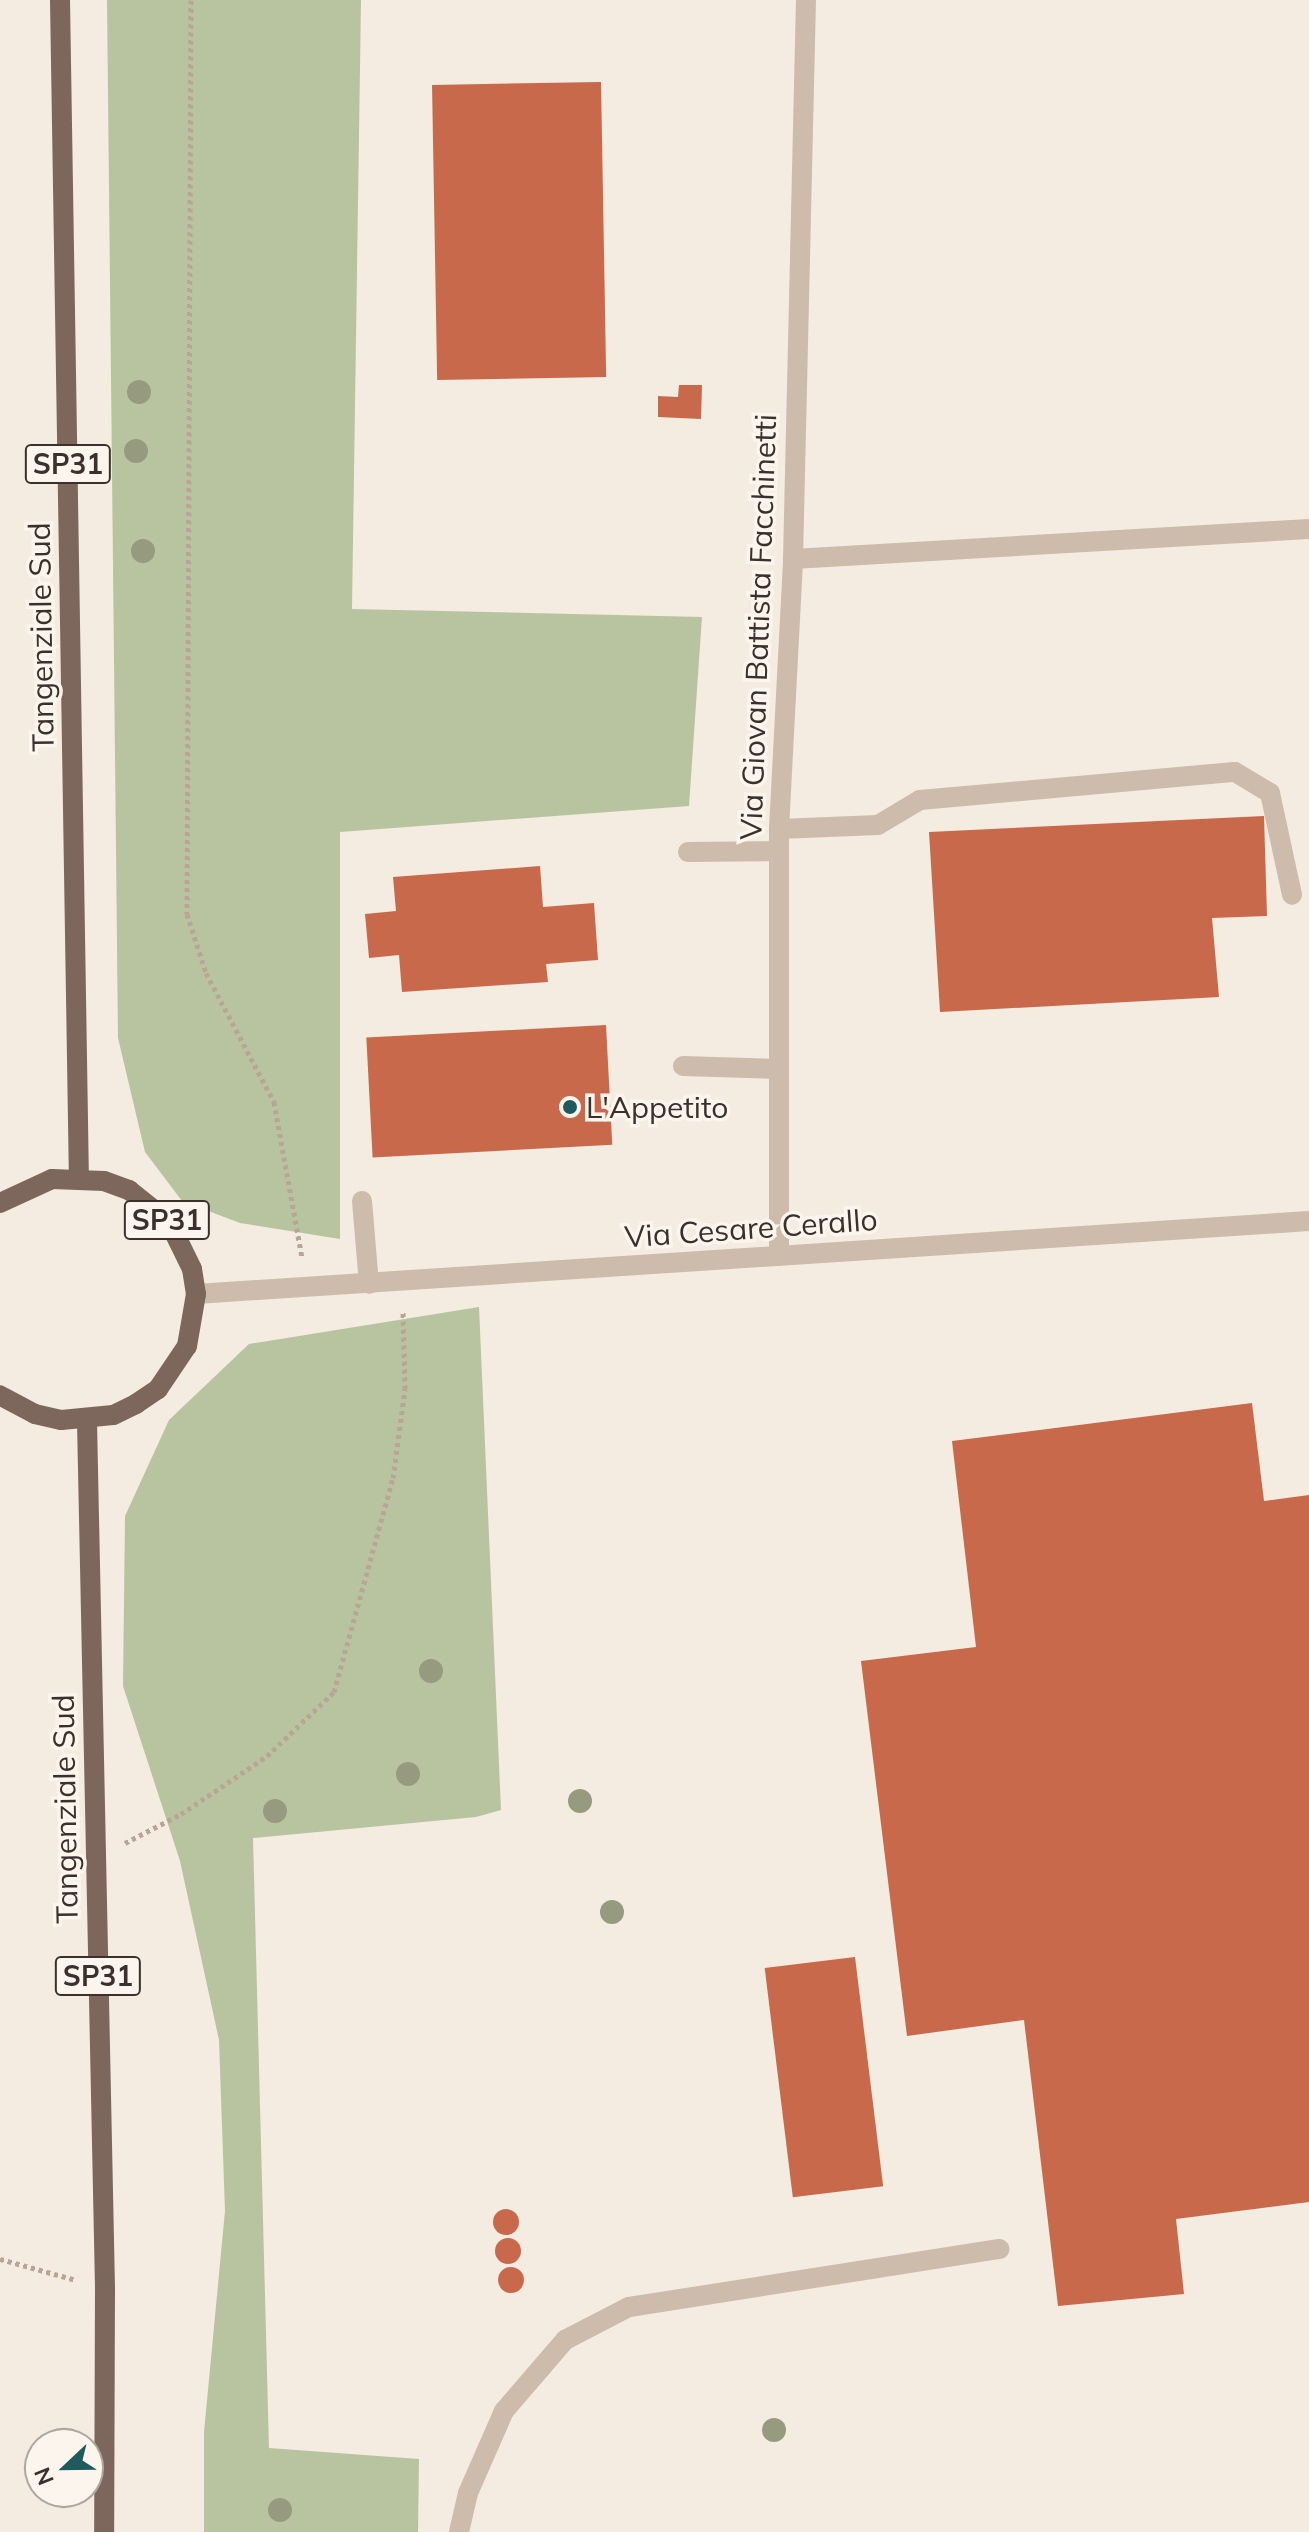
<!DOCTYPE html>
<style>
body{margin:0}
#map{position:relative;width:1309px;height:2532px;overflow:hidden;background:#f4ebe1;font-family:Mulish,sans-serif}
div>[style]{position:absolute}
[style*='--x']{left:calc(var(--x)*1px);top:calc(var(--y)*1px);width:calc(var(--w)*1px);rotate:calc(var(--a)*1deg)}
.green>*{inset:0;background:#b8c4a0}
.building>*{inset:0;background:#c8694b;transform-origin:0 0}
.round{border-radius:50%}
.path>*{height:5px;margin-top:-2.5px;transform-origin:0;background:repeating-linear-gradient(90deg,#b9a596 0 4px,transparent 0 8px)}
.lane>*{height:20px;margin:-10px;padding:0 10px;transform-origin:10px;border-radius:10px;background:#cdbbac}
.street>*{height:20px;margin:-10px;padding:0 10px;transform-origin:10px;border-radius:10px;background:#cdbbac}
.primary>*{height:20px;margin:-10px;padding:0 10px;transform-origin:10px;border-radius:10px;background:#7d675c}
.trees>*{width:24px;height:24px;margin:-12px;border-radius:50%;background:#969b7f}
.dots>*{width:22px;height:22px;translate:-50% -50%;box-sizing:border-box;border:4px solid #fbf5ee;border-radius:50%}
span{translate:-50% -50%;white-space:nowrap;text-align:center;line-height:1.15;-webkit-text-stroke:7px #fbf5ee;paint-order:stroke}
.shield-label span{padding:2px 6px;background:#fbf5ee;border:2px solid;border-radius:6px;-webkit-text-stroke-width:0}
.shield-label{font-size:28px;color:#3b302b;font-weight:700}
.street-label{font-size:30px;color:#3b302b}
.poi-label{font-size:30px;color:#3b302b}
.left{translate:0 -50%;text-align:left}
.north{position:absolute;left:24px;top:2428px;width:80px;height:80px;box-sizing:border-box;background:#fbf5ee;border:2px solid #aea6a0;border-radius:50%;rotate:248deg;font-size:22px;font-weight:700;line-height:32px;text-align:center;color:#3b302b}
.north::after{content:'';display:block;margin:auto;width:28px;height:36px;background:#1f5a5e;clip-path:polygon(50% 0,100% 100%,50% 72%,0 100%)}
</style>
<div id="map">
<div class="green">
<div style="clip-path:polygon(107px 0,361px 0,352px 609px,702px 617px,689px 806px,340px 832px,340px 1239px,240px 1223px,182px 1201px,145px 1152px,118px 1038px)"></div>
<div style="clip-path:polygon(479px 1307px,501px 1810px,476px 1817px,253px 1838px,269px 2448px,419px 2459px,418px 2532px,204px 2532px,204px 2432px,225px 2211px,219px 2040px,180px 1861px,123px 1686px,125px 1516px,169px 1420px,249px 1344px)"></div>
</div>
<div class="building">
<div style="left:601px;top:82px;width:295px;height:169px;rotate:89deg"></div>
<div style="clip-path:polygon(679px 385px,702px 385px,701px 419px,658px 417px,658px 396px,678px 397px)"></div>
<div style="clip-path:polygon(1264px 816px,1267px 916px,1212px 918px,1219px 997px,940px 1012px,929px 832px)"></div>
<div style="clip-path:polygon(540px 866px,543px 907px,594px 903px,598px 960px,546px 964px,548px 982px,402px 992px,399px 955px,369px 958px,365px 914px,396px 911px,393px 877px)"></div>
<div style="left:606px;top:1025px;width:120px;height:240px;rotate:87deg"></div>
<div style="clip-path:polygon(1252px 1403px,1264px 1501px,1309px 1495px,1309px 2202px,1176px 2219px,1184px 2294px,1058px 2306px,1024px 2020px,907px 2036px,861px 1661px,976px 1647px,952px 1441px)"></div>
<div style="left:855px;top:1957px;width:231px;height:91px;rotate:83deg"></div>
<div class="round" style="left:493px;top:2209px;width:26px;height:26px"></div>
<div class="round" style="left:495px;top:2238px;width:26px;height:26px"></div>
<div class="round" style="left:498px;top:2267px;width:26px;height:26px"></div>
</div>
<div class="path">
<div style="--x:191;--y:0;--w:914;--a:90.25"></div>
<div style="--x:187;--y:914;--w:62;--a:72.1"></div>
<div style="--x:206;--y:973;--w:146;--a:62.2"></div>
<div style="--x:274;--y:1102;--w:158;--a:79.8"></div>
<div style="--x:125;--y:1843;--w:63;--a:-27.4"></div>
<div style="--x:181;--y:1814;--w:104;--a:-34"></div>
<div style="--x:267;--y:1756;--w:93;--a:-43.7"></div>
<div style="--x:334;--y:1692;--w:222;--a:-74.6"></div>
<div style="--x:393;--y:1478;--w:90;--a:-82.3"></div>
<div style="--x:405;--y:1389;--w:78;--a:-91.5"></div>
<div style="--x:0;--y:2259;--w:79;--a:15.4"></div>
</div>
<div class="lane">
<div style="--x:793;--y:559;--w:517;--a:-3.33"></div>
<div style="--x:779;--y:829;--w:99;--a:-2.3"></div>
<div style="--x:878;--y:825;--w:49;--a:-30.8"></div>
<div style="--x:920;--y:800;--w:316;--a:-5.1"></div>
<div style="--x:1235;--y:772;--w:41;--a:31"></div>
<div style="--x:1270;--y:793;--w:104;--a:77.8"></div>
<div style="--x:688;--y:852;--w:91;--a:-0.6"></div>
<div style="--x:683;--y:1066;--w:96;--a:1.8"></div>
<div style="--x:362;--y:1201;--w:83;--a:85.2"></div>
<div style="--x:459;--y:2532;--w:40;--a:-77"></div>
<div style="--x:468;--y:2493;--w:90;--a:-66.3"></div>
<div style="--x:504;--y:2411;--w:94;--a:-49.3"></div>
<div style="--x:565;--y:2340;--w:72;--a:-27.3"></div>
<div style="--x:629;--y:2307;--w:375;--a:-8.9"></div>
</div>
<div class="street">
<div style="--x:779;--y:1256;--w:427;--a:-90"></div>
<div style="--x:779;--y:829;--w:270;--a:-87"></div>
<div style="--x:793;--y:559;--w:559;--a:-88.67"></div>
<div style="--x:196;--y:1294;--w:1115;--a:-3.75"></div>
</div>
<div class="primary">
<div style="--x:60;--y:0;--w:1177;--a:89.08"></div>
<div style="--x:0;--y:1203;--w:57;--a:-24.8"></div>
<div style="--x:52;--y:1179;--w:52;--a:2.2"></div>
<div style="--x:104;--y:1181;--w:27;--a:20"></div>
<div style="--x:129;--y:1190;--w:51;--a:38.7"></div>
<div style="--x:169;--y:1222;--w:52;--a:63.9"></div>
<div style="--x:192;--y:1269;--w:25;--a:81"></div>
<div style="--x:196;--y:1294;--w:53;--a:99.8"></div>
<div style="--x:187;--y:1346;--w:52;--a:124"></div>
<div style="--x:158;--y:1389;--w:27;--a:146"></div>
<div style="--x:136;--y:1404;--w:25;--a:154"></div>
<div style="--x:113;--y:1415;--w:52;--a:174.5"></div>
<div style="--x:61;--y:1420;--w:27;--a:-167"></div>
<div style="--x:35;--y:1414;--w:40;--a:-152"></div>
<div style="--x:87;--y:1421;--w:867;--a:88.81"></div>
<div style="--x:105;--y:2288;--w:244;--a:90.2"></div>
</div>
<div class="trees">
<div style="left:139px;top:392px"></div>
<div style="left:136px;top:451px"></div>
<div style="left:143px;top:551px"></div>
<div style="left:431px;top:1671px"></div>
<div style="left:408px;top:1774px"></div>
<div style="left:580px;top:1801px"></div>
<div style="left:275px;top:1811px"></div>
<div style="left:612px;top:1912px"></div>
<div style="left:774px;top:2430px"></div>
<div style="left:280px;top:2510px"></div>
</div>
<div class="dots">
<div style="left:570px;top:1107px;background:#1f5a5e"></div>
</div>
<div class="shield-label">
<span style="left:68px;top:464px">SP31</span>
<span style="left:167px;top:1220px">SP31</span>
<span style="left:98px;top:1976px">SP31</span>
</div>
<div class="street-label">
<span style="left:758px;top:627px;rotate:-88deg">Via Giovan Battista Facchinetti</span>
<span style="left:41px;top:637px;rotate:-91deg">Tangenziale Sud</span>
<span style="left:751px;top:1228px;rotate:-4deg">Via Cesare Cerallo</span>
<span style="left:65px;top:1809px;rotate:-91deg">Tangenziale Sud</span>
</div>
<div class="poi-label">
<span class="left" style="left:586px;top:1107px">L'Appetito</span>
</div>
<div class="north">N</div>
</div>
